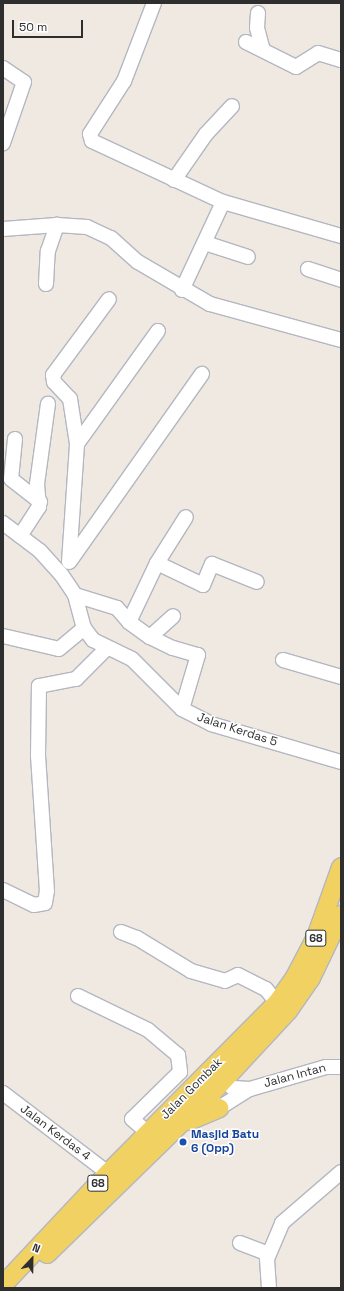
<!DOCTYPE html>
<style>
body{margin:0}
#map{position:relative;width:344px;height:1291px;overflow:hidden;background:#efe9e1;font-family:"Space Grotesk",sans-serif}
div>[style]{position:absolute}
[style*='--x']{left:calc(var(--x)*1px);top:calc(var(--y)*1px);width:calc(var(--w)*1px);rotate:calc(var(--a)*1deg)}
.roads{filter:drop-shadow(1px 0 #b4b7c1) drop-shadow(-1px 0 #b4b7c1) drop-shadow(0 1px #b4b7c1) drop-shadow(0 -1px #b4b7c1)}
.minor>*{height:14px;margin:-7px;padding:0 7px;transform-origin:7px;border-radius:7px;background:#fff}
.major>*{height:18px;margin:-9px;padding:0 9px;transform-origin:9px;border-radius:9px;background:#f2d163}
.dots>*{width:11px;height:11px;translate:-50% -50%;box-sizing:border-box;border:2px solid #fff;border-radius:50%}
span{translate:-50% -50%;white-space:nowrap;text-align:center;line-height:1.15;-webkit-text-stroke:3px #fff;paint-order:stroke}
.shield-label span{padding:1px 3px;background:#fff;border:1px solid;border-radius:3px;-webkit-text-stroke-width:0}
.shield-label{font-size:11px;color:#2e2e2e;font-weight:700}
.street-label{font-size:12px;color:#2e2e2e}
.transit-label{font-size:12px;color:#164399;font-weight:700}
.left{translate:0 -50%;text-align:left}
.frame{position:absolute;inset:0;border:4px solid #2e2e2e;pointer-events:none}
.north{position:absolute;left:12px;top:1239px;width:40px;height:40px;-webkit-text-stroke:3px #fff;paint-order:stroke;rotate:22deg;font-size:11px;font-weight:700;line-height:16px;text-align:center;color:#2e2e2e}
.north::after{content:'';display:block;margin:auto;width:14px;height:18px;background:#2e2e2e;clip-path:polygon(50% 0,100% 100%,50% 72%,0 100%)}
.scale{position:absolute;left:12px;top:20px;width:71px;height:18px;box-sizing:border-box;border:2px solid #2e2e2e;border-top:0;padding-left:5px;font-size:12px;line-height:14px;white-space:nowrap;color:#2e2e2e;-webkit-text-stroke:3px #fff;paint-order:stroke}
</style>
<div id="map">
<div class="roads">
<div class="minor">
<div style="--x:154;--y:3;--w:84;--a:111"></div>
<div style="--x:124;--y:81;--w:63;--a:122.7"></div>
<div style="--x:90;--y:134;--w:7;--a:74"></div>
<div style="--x:92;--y:141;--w:145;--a:25"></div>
<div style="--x:223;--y:202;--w:123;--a:16.1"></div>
<div style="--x:258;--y:13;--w:15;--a:94"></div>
<div style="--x:257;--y:28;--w:20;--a:75"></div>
<div style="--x:246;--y:42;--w:56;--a:26.6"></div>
<div style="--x:296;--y:67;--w:26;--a:-32"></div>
<div style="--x:318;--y:53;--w:24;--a:17"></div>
<div style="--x:3;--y:68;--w:25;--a:34"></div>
<div style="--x:24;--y:82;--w:65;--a:109"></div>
<div style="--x:174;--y:180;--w:56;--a:-55.2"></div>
<div style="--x:206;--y:134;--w:38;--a:-47"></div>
<div style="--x:3;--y:229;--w:54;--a:-4.2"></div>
<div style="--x:57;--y:225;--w:30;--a:4"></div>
<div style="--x:87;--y:227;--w:26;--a:25"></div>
<div style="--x:111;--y:238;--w:36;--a:42"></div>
<div style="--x:138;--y:262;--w:83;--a:30.3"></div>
<div style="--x:210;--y:304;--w:136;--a:15.4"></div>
<div style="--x:205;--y:243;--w:45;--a:18"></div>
<div style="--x:308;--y:269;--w:35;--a:18"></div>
<div style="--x:46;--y:284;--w:33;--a:-87"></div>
<div style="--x:48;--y:251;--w:28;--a:-71"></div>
<div style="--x:182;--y:290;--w:97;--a:-65"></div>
<div style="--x:15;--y:439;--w:40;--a:95.7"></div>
<div style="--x:11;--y:479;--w:37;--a:38"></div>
<div style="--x:77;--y:444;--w:139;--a:-54.4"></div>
<div style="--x:3;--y:523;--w:46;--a:37.1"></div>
<div style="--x:40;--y:551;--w:31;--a:48"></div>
<div style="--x:61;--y:574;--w:25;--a:56"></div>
<div style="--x:75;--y:595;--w:34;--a:75"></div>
<div style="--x:84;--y:628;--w:15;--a:53"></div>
<div style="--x:93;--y:640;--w:43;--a:26"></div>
<div style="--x:132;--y:659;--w:71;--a:45"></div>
<div style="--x:182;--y:709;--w:33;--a:27"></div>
<div style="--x:211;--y:724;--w:135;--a:16.3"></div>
<div style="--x:20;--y:536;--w:35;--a:-57"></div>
<div style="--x:39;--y:507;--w:23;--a:-95"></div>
<div style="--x:37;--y:484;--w:81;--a:-82.2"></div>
<div style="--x:70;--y:561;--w:229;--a:-54.8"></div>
<div style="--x:69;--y:562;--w:118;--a:-86.1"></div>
<div style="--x:77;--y:444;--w:46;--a:-98.8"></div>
<div style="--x:70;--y:399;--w:23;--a:-133"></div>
<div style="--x:54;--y:382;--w:7;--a:-98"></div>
<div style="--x:53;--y:375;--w:94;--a:-53.6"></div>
<div style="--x:157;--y:563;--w:51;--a:25.6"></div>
<div style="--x:203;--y:585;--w:23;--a:-67"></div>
<div style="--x:212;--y:564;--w:48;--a:21.8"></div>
<div style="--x:75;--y:595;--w:44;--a:17.2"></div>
<div style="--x:117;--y:608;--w:18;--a:49"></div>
<div style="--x:129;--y:622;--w:26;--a:36"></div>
<div style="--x:150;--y:637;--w:31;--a:-42"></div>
<div style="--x:129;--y:622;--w:65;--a:-64.6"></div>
<div style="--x:157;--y:563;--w:54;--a:-57.8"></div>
<div style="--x:3;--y:636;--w:57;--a:13.1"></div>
<div style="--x:59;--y:649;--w:33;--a:-40"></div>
<div style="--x:150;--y:637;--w:25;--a:26"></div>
<div style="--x:173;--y:648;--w:26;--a:16"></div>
<div style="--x:198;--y:655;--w:56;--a:106.5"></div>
<div style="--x:283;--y:660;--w:60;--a:16.3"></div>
<div style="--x:3;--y:890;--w:34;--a:26"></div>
<div style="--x:34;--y:905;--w:11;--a:-10"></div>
<div style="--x:45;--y:903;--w:12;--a:-81"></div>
<div style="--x:47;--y:891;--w:135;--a:-93.8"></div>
<div style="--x:38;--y:756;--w:70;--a:-89.2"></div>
<div style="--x:39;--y:686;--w:38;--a:-11"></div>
<div style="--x:76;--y:679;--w:44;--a:-45"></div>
<div style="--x:121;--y:932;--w:17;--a:21"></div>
<div style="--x:137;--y:938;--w:63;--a:31.4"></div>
<div style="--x:191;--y:971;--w:35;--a:16"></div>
<div style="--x:225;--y:981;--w:14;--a:-25"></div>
<div style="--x:238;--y:975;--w:31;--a:27"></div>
<div style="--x:266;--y:989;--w:18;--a:52"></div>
<div style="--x:78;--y:996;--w:78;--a:25.9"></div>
<div style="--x:148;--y:1030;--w:39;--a:40"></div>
<div style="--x:178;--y:1055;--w:17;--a:83"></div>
<div style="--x:180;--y:1072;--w:67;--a:135.6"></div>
<div style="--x:132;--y:1119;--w:21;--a:41"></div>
<div style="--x:215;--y:1074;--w:23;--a:38"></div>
<div style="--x:233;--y:1088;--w:17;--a:3"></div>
<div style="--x:250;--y:1089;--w:79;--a:-16.1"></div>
<div style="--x:326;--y:1067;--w:15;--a:0"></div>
<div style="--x:3;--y:1093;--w:132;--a:37.3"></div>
<div style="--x:212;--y:1101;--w:10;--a:45"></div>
<div style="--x:219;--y:1108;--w:36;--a:-32"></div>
<div style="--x:240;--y:1243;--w:30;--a:21"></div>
<div style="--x:269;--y:1288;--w:29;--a:-94"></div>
<div style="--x:267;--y:1259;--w:39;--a:-67"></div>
<div style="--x:282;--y:1223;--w:78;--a:-40.8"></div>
</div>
<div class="major">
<div style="--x:189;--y:1121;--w:33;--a:-23"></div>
<div style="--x:47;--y:1254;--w:225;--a:-44.3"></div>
<div style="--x:208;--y:1097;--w:117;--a:-47.1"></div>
<div style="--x:288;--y:1011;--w:40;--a:-55.1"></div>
<div style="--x:311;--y:978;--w:70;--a:-64.5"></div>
<div style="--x:3;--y:1285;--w:154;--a:-46.8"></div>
<div style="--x:108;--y:1173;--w:240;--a:-45.2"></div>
<div style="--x:277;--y:1003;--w:29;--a:-55"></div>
<div style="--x:294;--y:979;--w:47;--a:-62.4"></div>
<div style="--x:316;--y:937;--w:74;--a:-70.3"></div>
</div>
</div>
<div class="dots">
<div style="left:183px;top:1142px;background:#1a4fb4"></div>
</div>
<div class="shield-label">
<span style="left:316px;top:938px">68</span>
<span style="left:98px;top:1183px">68</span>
</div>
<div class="street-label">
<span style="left:237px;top:730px;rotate:18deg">Jalan Kerdas 5</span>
<span style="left:295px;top:1076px;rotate:-15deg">Jalan Intan</span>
<span style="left:192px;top:1089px;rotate:-45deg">Jalan Gombak</span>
<span style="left:55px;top:1133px;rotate:37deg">Jalan Kerdas 4</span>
</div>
<div class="transit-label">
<span class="left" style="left:191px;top:1142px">Masjid Batu<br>6 (Opp)</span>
</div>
<div class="frame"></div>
<div class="north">N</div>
<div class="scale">50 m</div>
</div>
